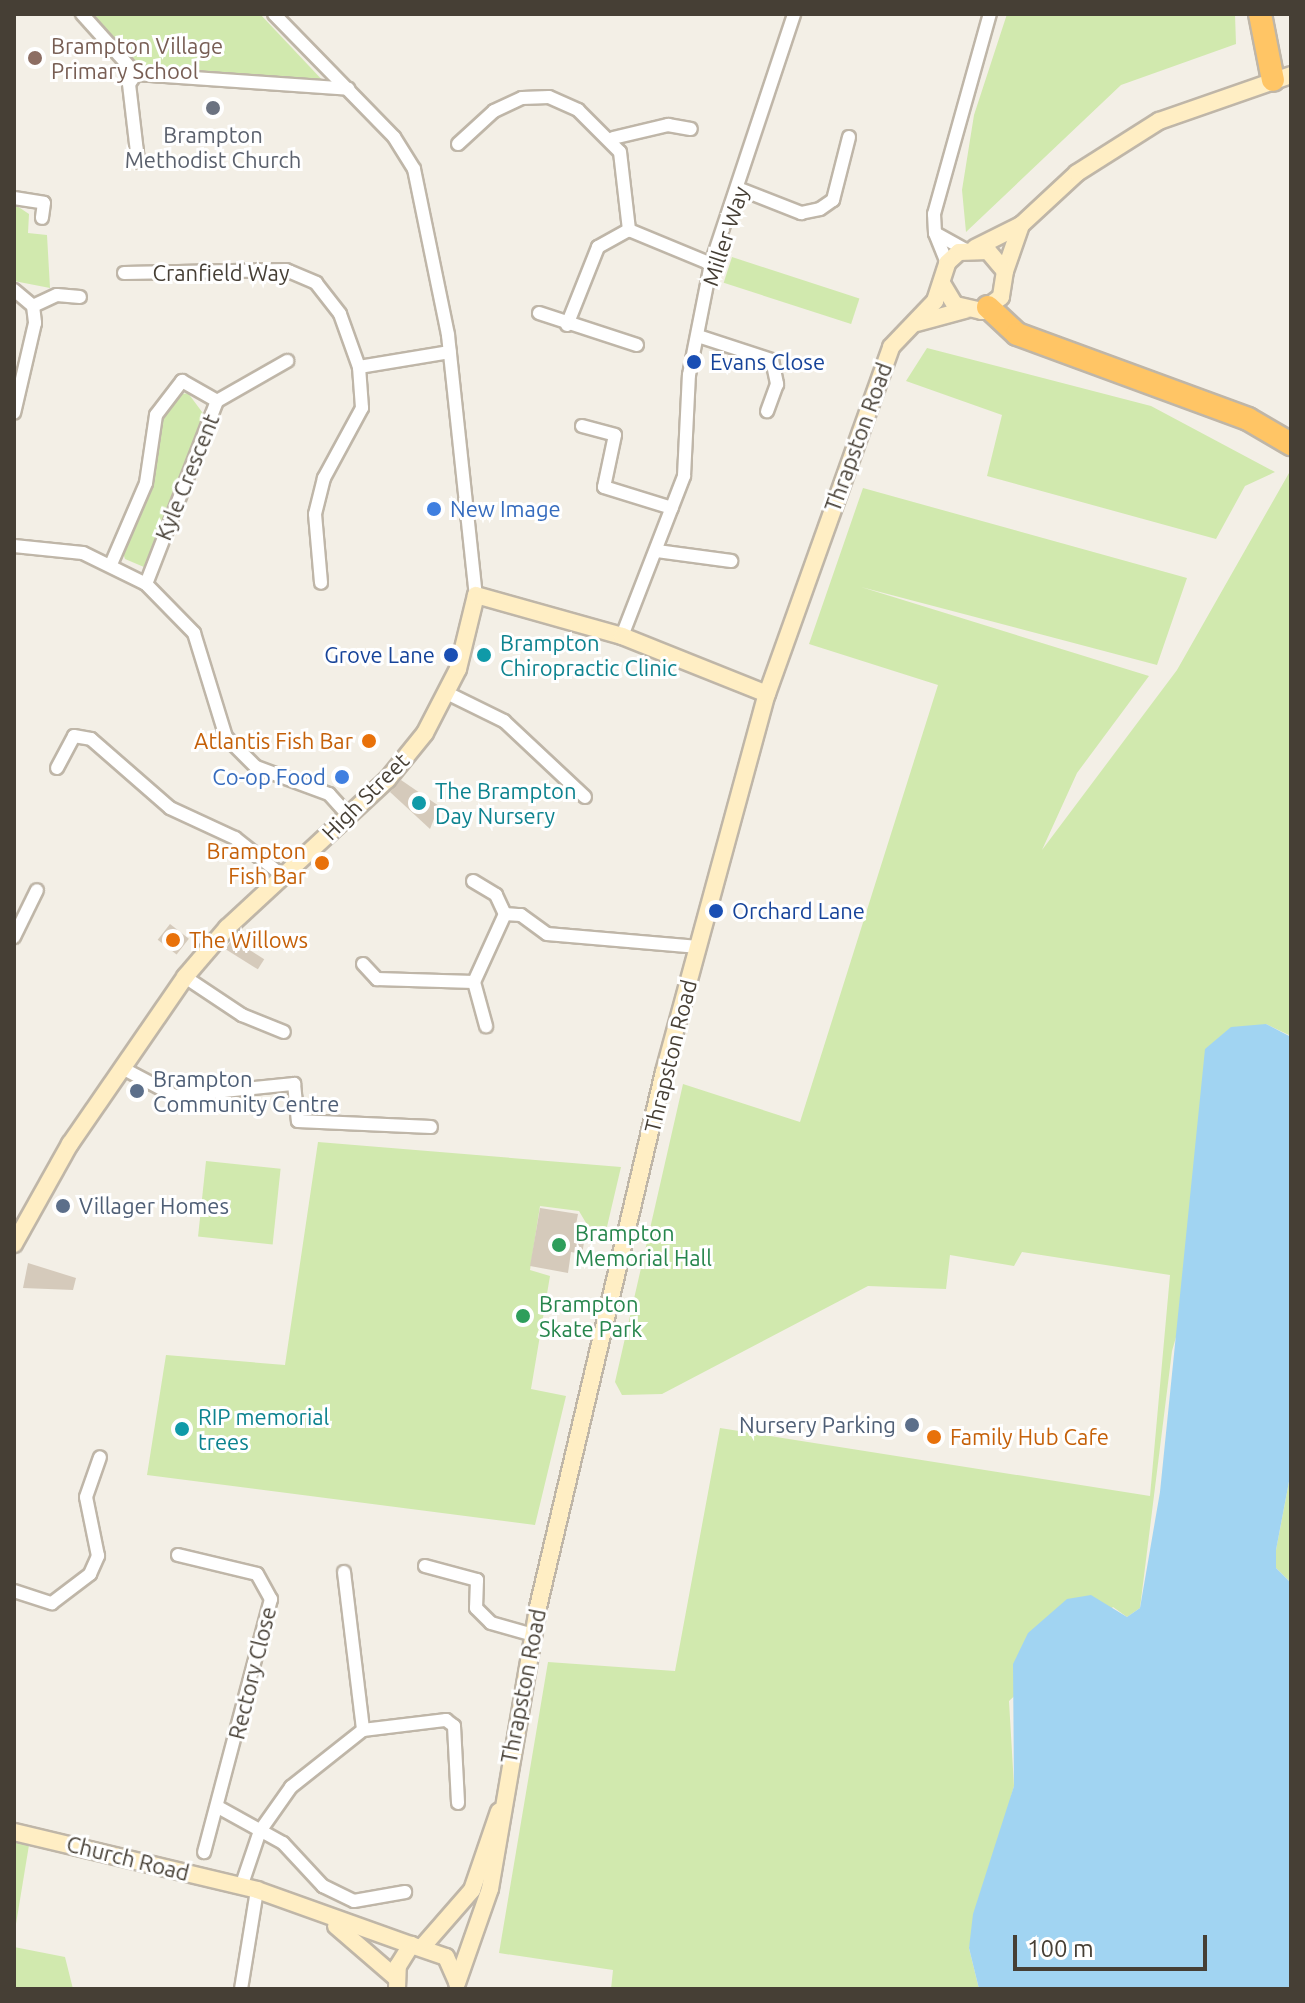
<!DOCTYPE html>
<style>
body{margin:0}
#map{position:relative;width:1305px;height:2003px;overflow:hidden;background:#f3efe6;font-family:Ubuntu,sans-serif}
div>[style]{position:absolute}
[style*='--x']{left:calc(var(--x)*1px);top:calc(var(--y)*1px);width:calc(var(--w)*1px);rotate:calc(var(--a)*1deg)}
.green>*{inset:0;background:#d1e9ae;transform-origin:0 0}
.water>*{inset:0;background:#a1d4f2}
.building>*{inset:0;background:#d5cabb;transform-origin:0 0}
.roads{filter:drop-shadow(2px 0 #bfb6a8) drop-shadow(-2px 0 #bfb6a8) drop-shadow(0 2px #bfb6a8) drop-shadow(0 -2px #bfb6a8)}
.street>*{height:12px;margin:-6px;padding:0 6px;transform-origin:6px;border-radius:6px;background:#fff}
.secondary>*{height:16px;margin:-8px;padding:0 8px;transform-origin:8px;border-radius:8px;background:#ffeec4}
.highway>*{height:22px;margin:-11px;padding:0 11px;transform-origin:11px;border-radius:11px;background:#ffc565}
.dots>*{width:22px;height:22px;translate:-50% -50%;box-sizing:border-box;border:4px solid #fff;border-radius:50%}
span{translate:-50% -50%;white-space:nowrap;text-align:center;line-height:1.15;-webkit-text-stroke:6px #fff;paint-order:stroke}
.education-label{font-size:22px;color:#785e54}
.left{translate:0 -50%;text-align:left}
.worship-label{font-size:22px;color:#5b616d}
.street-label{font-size:22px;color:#463f35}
.transit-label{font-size:22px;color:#164399}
.right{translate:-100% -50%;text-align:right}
.shop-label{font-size:22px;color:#366cbe}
.culture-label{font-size:22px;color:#0d838f}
.food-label{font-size:22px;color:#c56008}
.service-label{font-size:22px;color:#4e5e75}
.leisure-label{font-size:22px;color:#27864d}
.frame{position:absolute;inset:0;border:16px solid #463f35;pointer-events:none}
.scale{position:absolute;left:1013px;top:1935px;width:194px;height:36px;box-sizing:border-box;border:4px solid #463f35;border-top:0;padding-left:10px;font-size:24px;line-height:28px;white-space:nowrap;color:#463f35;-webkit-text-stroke:6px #fff;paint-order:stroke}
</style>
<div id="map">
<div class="green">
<div style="clip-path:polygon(93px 14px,260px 14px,326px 84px,138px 66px)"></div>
<div style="clip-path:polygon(1007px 14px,1235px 14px,1236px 44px,1121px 85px,966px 232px,962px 190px,974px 115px)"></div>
<div style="clip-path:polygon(14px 204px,29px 214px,28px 233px,47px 235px,50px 288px,14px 281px)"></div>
<div style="left:732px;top:257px;width:134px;height:27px;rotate:18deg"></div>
<div style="clip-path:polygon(927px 348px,1151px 406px,1275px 472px,1245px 486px,1216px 539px,987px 476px,1002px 415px,906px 381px)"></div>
<div style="clip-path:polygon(188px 393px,205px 416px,144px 567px,125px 559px,122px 550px,151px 484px,163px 417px,178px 395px)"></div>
<div style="clip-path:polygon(1289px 473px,1291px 1036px,1266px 1024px,1172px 1351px,1140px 1608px,1127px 1617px,1113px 1607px,1009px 1701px,1014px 1786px,969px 1948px,979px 1989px,611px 1989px,613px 1970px,499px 1953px,548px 1662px,675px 1671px,720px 1428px,1150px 1496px,1170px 1275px,1022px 1252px,1014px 1266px,950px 1255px,946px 1289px,868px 1286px,662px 1394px,622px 1395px,615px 1382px,683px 1084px,800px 1122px,938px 685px,809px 644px,863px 488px,1187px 578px,1157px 665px,861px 587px,1149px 676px,1077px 773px,1042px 850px,1177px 670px)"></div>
<div style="clip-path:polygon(318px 1142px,621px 1167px,606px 1231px,589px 1228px,579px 1211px,540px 1206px,530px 1270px,550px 1276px,531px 1389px,566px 1396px,535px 1525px,147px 1475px,166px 1355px,285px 1365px)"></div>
<div style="left:206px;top:1161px;width:75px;height:76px;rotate:6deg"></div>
<div style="clip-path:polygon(1291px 1471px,1291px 1583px,1276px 1568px,1276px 1550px)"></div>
<div style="clip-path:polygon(14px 1842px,29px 1845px,14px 1936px)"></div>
<div style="clip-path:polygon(14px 1947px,65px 1957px,73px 1989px,14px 1989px)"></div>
</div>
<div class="water">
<div style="clip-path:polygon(1266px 1024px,1291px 1037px,1291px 1471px,1276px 1550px,1276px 1568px,1291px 1583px,1291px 1989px,979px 1989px,969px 1948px,973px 1914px,1014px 1786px,1013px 1664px,1028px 1633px,1067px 1599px,1091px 1595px,1127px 1617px,1140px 1608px,1160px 1492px,1205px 1049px,1231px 1027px)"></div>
</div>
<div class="building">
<div style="clip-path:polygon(401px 780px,439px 806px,430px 829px,390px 792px)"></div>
<div style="left:170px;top:924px;width:24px;height:20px;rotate:38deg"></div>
<div style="left:232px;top:939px;width:38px;height:12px;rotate:32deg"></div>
<div style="clip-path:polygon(540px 1208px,578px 1214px,574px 1235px,585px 1237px,582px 1254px,571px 1252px,568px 1273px,530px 1266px)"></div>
<div style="clip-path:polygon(28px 1263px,76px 1278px,73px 1290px,23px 1288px)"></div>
</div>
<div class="roads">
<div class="street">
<div style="--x:82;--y:14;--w:81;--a:48"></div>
<div style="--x:136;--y:74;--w:213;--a:4"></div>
<div style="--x:274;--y:14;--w:172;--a:45.7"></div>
<div style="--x:394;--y:137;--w:38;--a:58"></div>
<div style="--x:414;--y:169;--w:169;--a:78.4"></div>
<div style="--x:448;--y:335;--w:262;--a:83.9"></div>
<div style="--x:136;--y:74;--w:12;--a:125"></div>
<div style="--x:129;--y:84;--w:78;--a:83.3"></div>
<div style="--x:613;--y:138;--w:57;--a:-13.3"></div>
<div style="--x:668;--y:125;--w:23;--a:10"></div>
<div style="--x:458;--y:144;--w:49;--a:-42.5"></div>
<div style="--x:494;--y:111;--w:31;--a:-25"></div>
<div style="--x:522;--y:98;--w:27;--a:-2"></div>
<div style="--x:549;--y:97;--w:32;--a:24"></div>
<div style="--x:578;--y:110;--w:59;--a:45"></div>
<div style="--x:620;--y:152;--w:79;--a:83.4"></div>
<div style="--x:629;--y:230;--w:89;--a:22.5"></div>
<div style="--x:740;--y:189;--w:66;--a:21.5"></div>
<div style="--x:801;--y:213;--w:19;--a:-12"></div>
<div style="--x:820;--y:209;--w:16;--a:-35"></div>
<div style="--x:833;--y:200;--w:65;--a:-75.7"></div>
<div style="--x:14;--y:198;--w:30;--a:9"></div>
<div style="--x:44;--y:203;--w:15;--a:98"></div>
<div style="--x:935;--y:233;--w:19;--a:-93"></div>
<div style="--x:934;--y:214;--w:208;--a:-74.4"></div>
<div style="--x:947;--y:263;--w:32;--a:-112"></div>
<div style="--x:935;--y:233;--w:35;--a:29"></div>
<div style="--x:124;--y:273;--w:162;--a:-1.1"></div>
<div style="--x:286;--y:270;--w:33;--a:23"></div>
<div style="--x:316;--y:283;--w:39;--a:52"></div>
<div style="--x:340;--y:314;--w:56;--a:70.3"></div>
<div style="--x:359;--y:367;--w:41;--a:85.8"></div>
<div style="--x:362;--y:408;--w:80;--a:118.5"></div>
<div style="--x:324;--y:478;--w:37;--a:104"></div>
<div style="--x:315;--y:514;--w:69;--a:85"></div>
<div style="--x:14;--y:290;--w:25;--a:40"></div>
<div style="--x:33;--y:306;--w:17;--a:83"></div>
<div style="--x:35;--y:323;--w:92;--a:103.1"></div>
<div style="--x:33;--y:306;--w:26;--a:-25"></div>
<div style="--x:57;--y:295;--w:23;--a:5"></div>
<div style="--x:539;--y:313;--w:103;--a:18.1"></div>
<div style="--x:567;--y:325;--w:84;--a:-68.3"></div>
<div style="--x:598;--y:247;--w:35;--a:-29"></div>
<div style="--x:698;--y:336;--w:78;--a:18"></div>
<div style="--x:772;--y:360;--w:25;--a:78"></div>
<div style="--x:777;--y:384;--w:29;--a:110"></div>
<div style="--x:359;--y:367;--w:92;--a:-9.4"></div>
<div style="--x:582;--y:426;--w:34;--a:15"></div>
<div style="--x:615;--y:435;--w:53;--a:101.9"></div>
<div style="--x:604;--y:487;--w:71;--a:17.2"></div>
<div style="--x:14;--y:546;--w:69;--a:5.8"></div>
<div style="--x:83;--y:553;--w:70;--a:26.2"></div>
<div style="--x:146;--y:584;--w:69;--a:45.6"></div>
<div style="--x:194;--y:633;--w:109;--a:72.9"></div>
<div style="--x:226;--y:737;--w:42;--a:45"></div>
<div style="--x:256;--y:767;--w:78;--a:20.3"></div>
<div style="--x:329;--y:794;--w:30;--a:48"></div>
<div style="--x:657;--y:551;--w:75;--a:7.7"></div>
<div style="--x:112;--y:562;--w:86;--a:-66.7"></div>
<div style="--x:146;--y:483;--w:69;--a:-81.6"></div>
<div style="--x:156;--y:415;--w:43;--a:-52.6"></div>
<div style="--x:182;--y:381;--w:40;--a:29.7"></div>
<div style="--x:146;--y:584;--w:196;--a:-68.8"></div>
<div style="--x:217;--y:401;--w:81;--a:-29.7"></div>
<div style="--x:622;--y:636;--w:172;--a:-68.8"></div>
<div style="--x:684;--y:476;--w:101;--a:-87.2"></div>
<div style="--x:689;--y:375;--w:113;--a:-78.8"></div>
<div style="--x:711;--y:264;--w:263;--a:-71.6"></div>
<div style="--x:447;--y:693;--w:64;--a:26.2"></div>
<div style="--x:504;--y:721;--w:111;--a:43.2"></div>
<div style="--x:57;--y:768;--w:36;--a:-62"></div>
<div style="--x:74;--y:736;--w:17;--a:10"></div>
<div style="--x:91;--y:739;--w:105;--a:41.1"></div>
<div style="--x:170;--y:808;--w:72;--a:24.8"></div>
<div style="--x:235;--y:838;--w:61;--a:38.4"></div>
<div style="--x:473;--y:881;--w:27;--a:31"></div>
<div style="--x:496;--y:895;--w:21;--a:65"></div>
<div style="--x:14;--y:937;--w:52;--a:-63.9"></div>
<div style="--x:363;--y:964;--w:21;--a:47"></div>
<div style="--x:377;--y:979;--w:97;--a:1.8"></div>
<div style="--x:474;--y:982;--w:75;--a:-65.5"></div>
<div style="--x:505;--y:914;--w:16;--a:4"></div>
<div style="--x:521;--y:915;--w:32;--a:36"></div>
<div style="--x:547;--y:934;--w:152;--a:4.9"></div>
<div style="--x:185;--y:977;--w:69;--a:33.7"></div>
<div style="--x:242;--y:1015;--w:45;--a:22"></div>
<div style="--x:474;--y:982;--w:46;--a:74.7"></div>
<div style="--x:124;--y:1069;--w:58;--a:27.9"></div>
<div style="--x:175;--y:1096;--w:120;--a:-5.8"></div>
<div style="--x:294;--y:1084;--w:37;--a:84"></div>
<div style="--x:298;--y:1121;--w:133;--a:2.6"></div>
<div style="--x:178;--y:1555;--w:81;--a:13.5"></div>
<div style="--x:257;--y:1574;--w:29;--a:61"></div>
<div style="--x:271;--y:1599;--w:262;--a:104.8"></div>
<div style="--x:425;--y:1566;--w:54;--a:15.1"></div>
<div style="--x:477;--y:1580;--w:28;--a:92"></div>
<div style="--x:476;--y:1608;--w:21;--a:45"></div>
<div style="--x:491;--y:1623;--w:44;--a:15.9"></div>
<div style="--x:344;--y:1572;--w:159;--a:83.1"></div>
<div style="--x:14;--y:1591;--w:40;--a:18"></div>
<div style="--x:52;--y:1603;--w:48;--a:-37.3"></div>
<div style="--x:90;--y:1574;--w:20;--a:-66"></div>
<div style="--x:98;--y:1556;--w:60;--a:-101.5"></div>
<div style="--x:86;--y:1497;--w:42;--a:-70.7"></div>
<div style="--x:218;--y:1807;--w:74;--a:29"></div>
<div style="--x:283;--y:1843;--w:59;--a:47.1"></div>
<div style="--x:323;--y:1886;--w:34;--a:26"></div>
<div style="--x:354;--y:1901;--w:52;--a:-10"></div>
<div style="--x:241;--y:1887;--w:59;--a:-71.3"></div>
<div style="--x:260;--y:1831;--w:54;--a:-54.8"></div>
<div style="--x:291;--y:1787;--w:92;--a:-38.4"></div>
<div style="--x:363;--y:1730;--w:84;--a:-6.9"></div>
<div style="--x:446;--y:1720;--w:10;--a:37"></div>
<div style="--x:454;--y:1726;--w:77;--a:87"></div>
<div style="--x:241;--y:1989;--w:100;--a:-80.8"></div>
</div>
<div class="secondary">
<div style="--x:975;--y:248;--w:51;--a:-26.6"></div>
<div style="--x:1021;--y:225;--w:76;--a:-42.9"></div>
<div style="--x:1077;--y:173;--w:97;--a:-32.4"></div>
<div style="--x:1159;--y:121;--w:140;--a:-19.2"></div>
<div style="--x:1005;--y:271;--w:49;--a:-70.8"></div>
<div style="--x:917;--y:323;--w:50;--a:-15.2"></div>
<div style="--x:14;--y:1244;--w:115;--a:-60.8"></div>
<div style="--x:70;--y:1144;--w:203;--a:-55.4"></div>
<div style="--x:185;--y:977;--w:65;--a:-49.4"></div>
<div style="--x:227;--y:928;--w:218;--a:-42.8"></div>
<div style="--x:387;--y:780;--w:60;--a:-51"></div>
<div style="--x:425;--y:733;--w:72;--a:-62.7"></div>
<div style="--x:458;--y:669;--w:76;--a:-76.3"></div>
<div style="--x:476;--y:595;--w:152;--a:15.7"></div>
<div style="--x:622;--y:636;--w:156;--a:21.8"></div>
<div style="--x:14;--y:1832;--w:250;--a:13.4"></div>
<div style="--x:257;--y:1890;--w:164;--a:19.7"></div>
<div style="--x:336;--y:1926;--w:78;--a:40.8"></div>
<div style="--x:424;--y:1945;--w:73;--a:-48.9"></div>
<div style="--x:472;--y:1890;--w:83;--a:-71.1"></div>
<div style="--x:457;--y:1983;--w:100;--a:-70.7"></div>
<div style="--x:490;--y:1889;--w:286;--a:-80.3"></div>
<div style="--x:538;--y:1607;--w:550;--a:-76.75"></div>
<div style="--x:664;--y:1072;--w:392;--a:-74.8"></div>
<div style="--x:767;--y:694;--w:368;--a:-70.3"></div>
<div style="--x:891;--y:347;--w:64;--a:-46.3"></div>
<div style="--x:935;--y:301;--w:40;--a:-72"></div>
<div style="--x:947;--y:263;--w:16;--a:-43"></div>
<div style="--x:959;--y:252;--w:29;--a:-2"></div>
<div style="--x:988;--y:251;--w:26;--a:50"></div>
<div style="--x:1005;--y:271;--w:26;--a:99"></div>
<div style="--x:1001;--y:297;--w:24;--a:144"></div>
<div style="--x:982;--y:311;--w:28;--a:-167"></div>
<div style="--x:955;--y:305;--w:23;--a:-121"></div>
<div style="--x:397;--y:1989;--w:23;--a:-88"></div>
<div style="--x:398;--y:1966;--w:25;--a:-58"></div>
<div style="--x:411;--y:1945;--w:37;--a:19"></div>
<div style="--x:446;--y:1957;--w:27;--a:66"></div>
</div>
<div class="highway">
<div style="--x:1260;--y:14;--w:67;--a:78.9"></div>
<div style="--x:988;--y:307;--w:40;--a:43"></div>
<div style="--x:1017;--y:334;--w:246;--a:20.2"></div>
<div style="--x:1248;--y:419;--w:50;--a:30.2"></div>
</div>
</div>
<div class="dots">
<div style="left:35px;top:58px;background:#8d6e63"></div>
<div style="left:213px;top:108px;background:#6b7280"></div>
<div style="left:694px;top:362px;background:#1a4fb4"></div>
<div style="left:434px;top:509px;background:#3f7fe0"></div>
<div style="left:451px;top:655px;background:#1a4fb4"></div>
<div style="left:484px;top:655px;background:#0f9aa8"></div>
<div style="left:369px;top:741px;background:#e8710a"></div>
<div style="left:342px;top:777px;background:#3f7fe0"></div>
<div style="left:419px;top:803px;background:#0f9aa8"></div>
<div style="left:322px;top:863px;background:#e8710a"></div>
<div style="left:716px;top:911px;background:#1a4fb4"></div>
<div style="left:173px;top:940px;background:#e8710a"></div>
<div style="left:137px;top:1091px;background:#5c6f8a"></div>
<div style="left:63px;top:1206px;background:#5c6f8a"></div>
<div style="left:559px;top:1245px;background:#2e9e5b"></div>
<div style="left:523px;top:1316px;background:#2e9e5b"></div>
<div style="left:912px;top:1425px;background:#5c6f8a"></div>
<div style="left:182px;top:1429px;background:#0f9aa8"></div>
<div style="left:934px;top:1437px;background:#e8710a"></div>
</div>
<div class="education-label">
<span class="left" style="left:51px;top:58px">Brampton Village<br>Primary School</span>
</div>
<div class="worship-label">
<span style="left:213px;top:147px">Brampton<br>Methodist Church</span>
</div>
<div class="street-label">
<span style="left:725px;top:236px;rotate:-72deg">Miller Way</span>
<span style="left:221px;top:273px">Cranfield Way</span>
<span style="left:858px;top:437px;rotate:-70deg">Thrapston Road</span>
<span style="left:187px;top:477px;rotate:-68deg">Kyle Crescent</span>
<span style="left:365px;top:796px;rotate:-45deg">High Street</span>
<span style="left:670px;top:1056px;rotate:-76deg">Thrapston Road</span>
<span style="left:252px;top:1673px;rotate:-76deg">Rectory Close</span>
<span style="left:523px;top:1686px;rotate:-79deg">Thrapston Road</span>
<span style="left:128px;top:1858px;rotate:14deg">Church Road</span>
</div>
<div class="transit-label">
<span class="left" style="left:710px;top:362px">Evans Close</span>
<span class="right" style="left:435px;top:655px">Grove Lane</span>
<span class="left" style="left:732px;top:911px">Orchard Lane</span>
</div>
<div class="shop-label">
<span class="left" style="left:450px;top:509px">New Image</span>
<span class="right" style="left:326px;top:777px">Co-op Food</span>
</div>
<div class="culture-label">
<span class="left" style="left:500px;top:655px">Brampton<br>Chiropractic Clinic</span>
<span class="left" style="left:435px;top:803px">The Brampton<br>Day Nursery</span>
<span class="left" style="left:198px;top:1429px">RIP memorial<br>trees</span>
</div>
<div class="food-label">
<span class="right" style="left:353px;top:741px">Atlantis Fish Bar</span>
<span class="right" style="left:306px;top:863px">Brampton<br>Fish Bar</span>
<span class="left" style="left:189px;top:940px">The Willows</span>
<span class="left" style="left:950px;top:1437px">Family Hub Cafe</span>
</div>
<div class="service-label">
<span class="left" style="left:153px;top:1091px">Brampton<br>Community Centre</span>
<span class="left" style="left:79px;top:1206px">Villager Homes</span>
<span class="right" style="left:896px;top:1425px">Nursery Parking</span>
</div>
<div class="leisure-label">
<span class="left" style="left:575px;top:1245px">Brampton<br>Memorial Hall</span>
<span class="left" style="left:539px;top:1316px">Brampton<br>Skate Park</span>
</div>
<div class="frame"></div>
<div class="scale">100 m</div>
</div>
